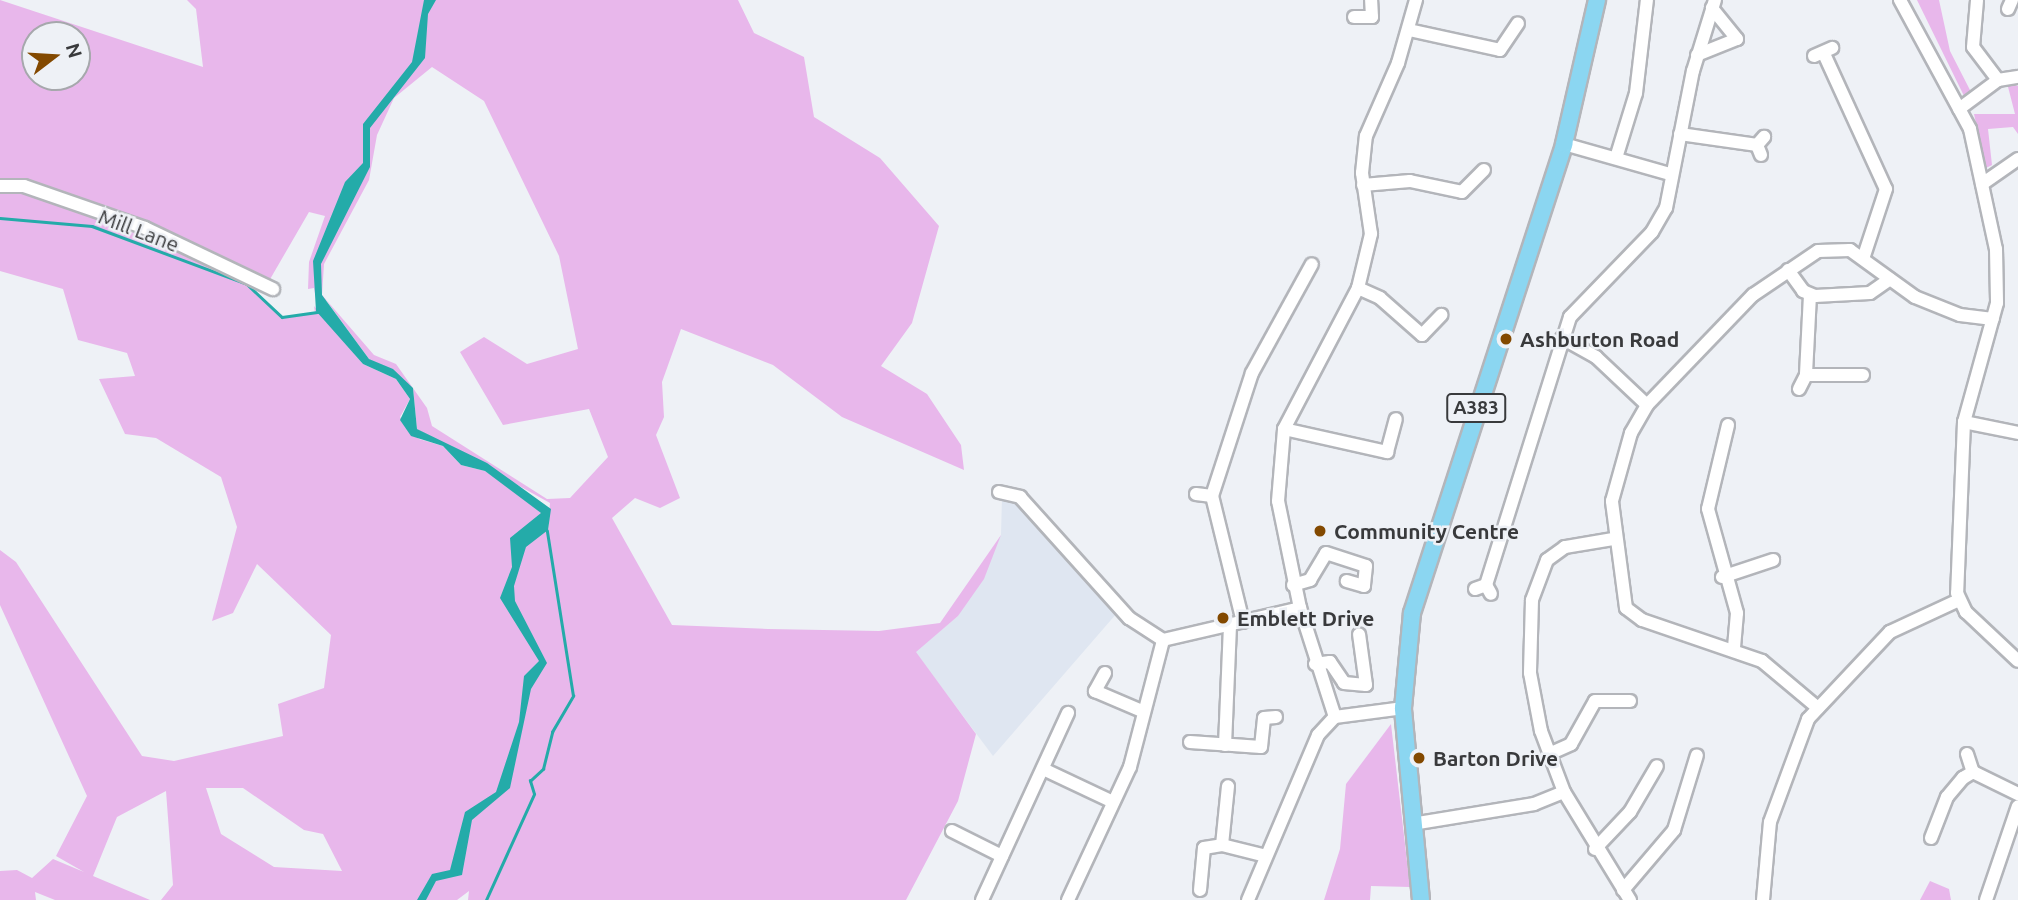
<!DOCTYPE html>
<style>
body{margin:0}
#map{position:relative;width:2018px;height:900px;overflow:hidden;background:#eef1f6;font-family:Ubuntu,sans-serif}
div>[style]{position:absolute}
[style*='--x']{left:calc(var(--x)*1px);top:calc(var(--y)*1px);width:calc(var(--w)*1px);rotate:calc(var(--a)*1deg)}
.built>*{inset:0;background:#dfe6f1}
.green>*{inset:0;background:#e8b7eb}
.water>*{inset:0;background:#24aba9}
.stream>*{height:2.5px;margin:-1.25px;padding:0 1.25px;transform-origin:1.25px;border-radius:1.25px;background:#24aba9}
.roads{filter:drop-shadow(2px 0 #b3b5ba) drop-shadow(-2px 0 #b3b5ba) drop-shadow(0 2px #b3b5ba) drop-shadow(0 -2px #b3b5ba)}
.minor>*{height:12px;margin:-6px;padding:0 6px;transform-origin:6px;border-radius:6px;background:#fff}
.major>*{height:16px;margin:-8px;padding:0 8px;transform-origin:8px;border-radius:8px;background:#8bd6f1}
.dots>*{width:19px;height:19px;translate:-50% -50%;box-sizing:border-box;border:4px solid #eef1f6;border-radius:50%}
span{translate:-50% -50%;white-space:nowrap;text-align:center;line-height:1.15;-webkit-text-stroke:5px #eef1f6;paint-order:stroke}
.shield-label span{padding:2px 5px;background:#eef1f6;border:2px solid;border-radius:5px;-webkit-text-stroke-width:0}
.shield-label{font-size:19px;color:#393a3c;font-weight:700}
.street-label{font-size:21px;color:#393a3c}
.poi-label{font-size:21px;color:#393a3c;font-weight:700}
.left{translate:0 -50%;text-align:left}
.north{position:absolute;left:21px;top:21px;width:70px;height:70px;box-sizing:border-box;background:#eef1f6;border:2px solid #a6a8ac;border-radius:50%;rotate:73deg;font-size:19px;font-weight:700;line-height:28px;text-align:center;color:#393a3c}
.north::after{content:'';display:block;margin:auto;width:24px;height:32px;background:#834900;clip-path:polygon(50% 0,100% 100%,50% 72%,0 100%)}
</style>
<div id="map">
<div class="built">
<div style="clip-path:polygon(1002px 497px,1018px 501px,1117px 613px,993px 756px,915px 652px,958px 616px,1001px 535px)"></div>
</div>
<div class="green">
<div style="clip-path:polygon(evenodd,0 0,203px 67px,196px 9px,187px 0,738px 0,754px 33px,804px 57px,814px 117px,880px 158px,939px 226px,912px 323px,881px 366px,927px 394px,961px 445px,964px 470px,842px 417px,773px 365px,681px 329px,662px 382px,664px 417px,656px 435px,680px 498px,660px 508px,635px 498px,612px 518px,672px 625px,768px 629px,879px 631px,940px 623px,1001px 535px,984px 579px,958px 616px,916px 652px,976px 734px,958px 801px,906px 900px,468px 900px,469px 891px,457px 900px,161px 900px,173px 885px,166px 791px,117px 817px,93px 876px,150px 900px,55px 900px,35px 892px,36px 900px,0 900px,0 871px,17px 870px,32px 878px,53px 859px,84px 872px,56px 856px,87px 796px,0 605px,0 550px,16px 562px,142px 756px,174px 761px,283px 736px,278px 704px,324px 688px,331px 635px,257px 564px,233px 613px,212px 621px,237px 527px,221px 477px,156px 438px,125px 434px,99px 379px,135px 376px,127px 353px,78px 340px,63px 289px,0 271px,0 0,35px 35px,77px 35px,77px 77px,35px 77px,35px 35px,0 0,432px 67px,484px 101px,559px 256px,578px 349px,527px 364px,484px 337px,460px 352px,503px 425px,589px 409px,608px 457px,570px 498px,547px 499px,432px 426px,427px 408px,396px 364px,374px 355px,322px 295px,324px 264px,369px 180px,377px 135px,394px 98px,432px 67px,0 0,309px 212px,325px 216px,309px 262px,308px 289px,314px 288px,317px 304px,326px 300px,369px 359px,413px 388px,417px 429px,550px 503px,548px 530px,538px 506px,485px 471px,461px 465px,443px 446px,419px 439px,400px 417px,410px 399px,396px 379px,363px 364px,314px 306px,315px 313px,282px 317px,248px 285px,269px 281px,309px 212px,0 0,206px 788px,243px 788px,304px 830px,323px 834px,342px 871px,274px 867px,221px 834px,206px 788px)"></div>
<div style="clip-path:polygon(1917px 0,1939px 0,1950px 51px,1971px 92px,1964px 96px)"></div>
<div style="clip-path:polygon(2007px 83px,2018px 86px,2018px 134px,2013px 127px,1988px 129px,1992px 165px,1986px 168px,1974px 114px,2015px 114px)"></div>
<div style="clip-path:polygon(1391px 724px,1410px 887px,1371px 886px,1370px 900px,1324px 900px,1340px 849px,1346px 784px)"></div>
<div style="clip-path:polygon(1930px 881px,1949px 889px,1951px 900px,1920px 900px)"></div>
</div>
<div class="water">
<div style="clip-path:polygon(424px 0,436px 0,428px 14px,425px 58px,370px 128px,370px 167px,321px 264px,322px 295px,369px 359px,393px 369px,413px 388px,417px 429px,487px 463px,551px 509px,548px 530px,526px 547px,514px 586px,515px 601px,547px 663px,531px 689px,510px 788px,472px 820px,462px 875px,436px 881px,426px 900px,417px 900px,432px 874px,450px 870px,465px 812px,496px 792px,519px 722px,524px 676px,539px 661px,500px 598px,512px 567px,510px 538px,541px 513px,485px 471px,461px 465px,443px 446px,411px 436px,400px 420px,410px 399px,396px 379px,363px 364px,316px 311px,313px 261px,345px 182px,363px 163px,363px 124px,412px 62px)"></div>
</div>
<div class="stream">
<div style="--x:0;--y:218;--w:92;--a:5"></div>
<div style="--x:92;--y:226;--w:165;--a:20.5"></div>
<div style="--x:247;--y:284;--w:48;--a:43.3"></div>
<div style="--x:282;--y:317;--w:37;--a:-8"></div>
<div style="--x:486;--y:900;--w:116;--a:-65.6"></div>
<div style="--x:534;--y:794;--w:14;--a:-107"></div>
<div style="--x:530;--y:781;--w:18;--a:-43"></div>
<div style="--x:543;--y:769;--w:38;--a:-76"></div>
<div style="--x:552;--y:732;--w:42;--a:-59.7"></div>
<div style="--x:573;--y:696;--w:167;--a:-99"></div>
</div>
<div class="roads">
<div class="minor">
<div style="--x:1900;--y:0;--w:147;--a:61.5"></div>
<div style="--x:1970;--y:129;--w:123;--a:77.8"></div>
<div style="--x:1996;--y:249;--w:54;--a:88.9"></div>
<div style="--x:1997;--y:303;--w:123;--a:105.5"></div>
<div style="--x:1964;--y:422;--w:171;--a:92.3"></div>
<div style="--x:1957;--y:593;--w:21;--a:65"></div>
<div style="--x:1966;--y:612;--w:71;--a:43.3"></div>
<div style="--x:2008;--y:9;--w:10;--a:-66"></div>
<div style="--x:1354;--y:17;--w:18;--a:0"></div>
<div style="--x:1372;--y:17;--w:17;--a:-93"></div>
<div style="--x:1409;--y:30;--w:93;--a:12.4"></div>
<div style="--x:1500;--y:50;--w:32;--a:-56"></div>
<div style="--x:1697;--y:55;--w:43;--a:-21.8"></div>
<div style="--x:1737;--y:39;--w:40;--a:-129"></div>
<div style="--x:1814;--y:56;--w:20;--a:-24"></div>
<div style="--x:1825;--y:56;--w:146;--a:65.4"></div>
<div style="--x:1886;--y:189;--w:71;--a:108.2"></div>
<div style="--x:1998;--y:80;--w:20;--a:-9"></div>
<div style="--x:1959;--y:109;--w:49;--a:-36.6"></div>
<div style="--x:1998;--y:80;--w:41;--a:-127.1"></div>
<div style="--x:1973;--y:47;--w:47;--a:-85.1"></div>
<div style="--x:1680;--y:134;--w:78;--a:8.1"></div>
<div style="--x:1564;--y:144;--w:110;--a:15.8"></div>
<div style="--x:1761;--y:155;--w:11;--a:-112"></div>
<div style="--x:1757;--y:145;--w:11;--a:-49"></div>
<div style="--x:1616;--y:158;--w:68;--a:-72.9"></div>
<div style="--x:1636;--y:93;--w:94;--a:-83.3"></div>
<div style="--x:1982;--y:184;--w:44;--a:-34.8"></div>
<div style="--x:1363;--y:185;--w:47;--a:-4.9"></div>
<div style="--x:1410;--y:181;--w:53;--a:11.9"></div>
<div style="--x:1462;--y:192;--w:31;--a:-45"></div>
<div style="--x:0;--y:186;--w:24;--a:0"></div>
<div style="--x:24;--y:186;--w:128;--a:19.1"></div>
<div style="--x:145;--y:228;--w:142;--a:25.5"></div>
<div style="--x:1788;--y:270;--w:26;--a:54"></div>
<div style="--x:1803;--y:291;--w:13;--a:23"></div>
<div style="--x:1815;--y:296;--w:55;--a:-3.1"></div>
<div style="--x:1870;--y:293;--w:24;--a:-35"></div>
<div style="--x:1358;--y:288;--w:24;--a:24"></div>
<div style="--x:1380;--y:298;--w:56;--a:41.4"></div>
<div style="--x:1422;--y:335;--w:28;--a:-46"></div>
<div style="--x:1810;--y:295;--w:80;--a:92.9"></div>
<div style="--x:1806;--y:375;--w:57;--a:0"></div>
<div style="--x:1562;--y:338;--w:39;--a:29"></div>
<div style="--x:1596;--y:357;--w:70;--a:43.3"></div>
<div style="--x:1799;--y:389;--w:16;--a:-63"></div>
<div style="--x:1964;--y:422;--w:55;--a:11.5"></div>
<div style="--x:1728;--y:425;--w:86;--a:103.4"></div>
<div style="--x:1708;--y:509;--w:108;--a:74.4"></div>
<div style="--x:1737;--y:613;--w:38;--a:95"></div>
<div style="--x:1284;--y:429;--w:106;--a:12.6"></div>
<div style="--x:1387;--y:452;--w:34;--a:-75"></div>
<div style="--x:999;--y:492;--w:22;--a:13"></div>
<div style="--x:1020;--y:497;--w:163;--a:48"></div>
<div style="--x:1129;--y:618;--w:40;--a:32.9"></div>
<div style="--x:1163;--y:640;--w:141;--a:-13.1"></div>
<div style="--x:1300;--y:608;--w:114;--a:72.2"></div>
<div style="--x:1196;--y:494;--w:16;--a:7"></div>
<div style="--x:1613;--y:539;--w:49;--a:170.5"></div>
<div style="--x:1565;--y:547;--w:22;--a:144"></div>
<div style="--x:1547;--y:560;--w:43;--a:110.6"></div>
<div style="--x:1532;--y:600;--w:73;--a:91.6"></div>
<div style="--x:1530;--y:673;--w:59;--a:79.3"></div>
<div style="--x:1541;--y:731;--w:65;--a:69.3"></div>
<div style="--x:1564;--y:792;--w:127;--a:58.6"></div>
<div style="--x:1722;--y:577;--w:54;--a:-18.4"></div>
<div style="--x:1293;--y:585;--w:18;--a:-16"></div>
<div style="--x:1310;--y:580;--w:31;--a:-59"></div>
<div style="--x:1326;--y:553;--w:42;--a:18"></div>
<div style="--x:1366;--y:566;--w:20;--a:96"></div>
<div style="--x:1364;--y:586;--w:18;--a:-164"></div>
<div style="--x:1486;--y:585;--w:281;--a:-72.6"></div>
<div style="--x:1570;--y:317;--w:118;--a:-46"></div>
<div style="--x:1652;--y:232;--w:28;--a:-60"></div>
<div style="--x:1666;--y:208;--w:140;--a:-78.9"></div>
<div style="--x:1693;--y:71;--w:74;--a:-72.8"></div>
<div style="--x:1475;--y:589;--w:12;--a:-20"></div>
<div style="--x:1486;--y:585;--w:10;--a:61"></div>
<div style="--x:1300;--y:608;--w:109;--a:-101.6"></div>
<div style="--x:1278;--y:501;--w:72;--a:-85.2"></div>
<div style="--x:1284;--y:429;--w:159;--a:-62.3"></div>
<div style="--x:1358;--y:288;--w:56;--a:-76.5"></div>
<div style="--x:1371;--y:234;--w:62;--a:-98.4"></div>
<div style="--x:1362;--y:173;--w:37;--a:-84"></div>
<div style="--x:1366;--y:136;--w:80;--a:-66.3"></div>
<div style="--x:1398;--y:63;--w:66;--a:-74.1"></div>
<div style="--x:1243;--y:622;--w:130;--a:-103.8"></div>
<div style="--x:1212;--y:496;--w:129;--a:-72"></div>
<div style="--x:1252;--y:373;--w:124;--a:-61.2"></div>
<div style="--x:1315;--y:664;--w:15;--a:-8"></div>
<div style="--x:1330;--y:662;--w:25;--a:56"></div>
<div style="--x:1344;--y:683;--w:22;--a:5"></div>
<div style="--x:1366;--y:685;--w:51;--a:-97.8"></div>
<div style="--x:1105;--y:673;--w:21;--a:119"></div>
<div style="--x:1095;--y:691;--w:51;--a:23.1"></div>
<div style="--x:1818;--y:708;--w:73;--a:-140"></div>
<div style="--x:1762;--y:661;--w:127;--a:-161.1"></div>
<div style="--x:1642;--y:620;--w:20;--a:-143"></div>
<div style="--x:1626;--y:608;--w:108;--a:-97.5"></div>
<div style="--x:1612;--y:501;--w:71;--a:-74.4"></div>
<div style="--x:1631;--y:433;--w:32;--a:-60"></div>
<div style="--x:1647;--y:405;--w:153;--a:-46.1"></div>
<div style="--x:1753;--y:295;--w:78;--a:-34.1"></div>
<div style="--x:1818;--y:251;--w:32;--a:-2"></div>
<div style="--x:1850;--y:250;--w:80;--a:35.9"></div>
<div style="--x:1915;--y:297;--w:48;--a:21.8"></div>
<div style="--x:1960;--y:315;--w:33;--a:7"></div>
<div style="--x:1190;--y:742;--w:71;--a:4"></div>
<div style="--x:1261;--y:747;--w:29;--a:-84"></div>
<div style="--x:1264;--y:718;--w:12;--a:-5"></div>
<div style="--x:1225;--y:745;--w:119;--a:-87.6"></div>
<div style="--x:1549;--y:754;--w:24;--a:-24"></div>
<div style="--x:1571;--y:744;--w:49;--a:-60.8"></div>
<div style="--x:1595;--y:701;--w:35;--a:0"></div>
<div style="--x:1967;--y:754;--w:19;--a:72"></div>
<div style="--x:1043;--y:769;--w:77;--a:25.2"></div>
<div style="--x:1412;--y:824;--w:124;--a:-9.3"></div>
<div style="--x:1534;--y:804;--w:32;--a:-22"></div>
<div style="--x:952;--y:831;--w:56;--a:26.6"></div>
<div style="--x:1931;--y:838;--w:44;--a:-68.7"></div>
<div style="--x:1947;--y:797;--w:25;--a:-50"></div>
<div style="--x:1963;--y:778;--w:12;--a:-31"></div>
<div style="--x:1973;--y:772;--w:50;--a:26.1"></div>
<div style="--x:1222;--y:845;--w:59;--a:-84.2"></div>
<div style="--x:1595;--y:849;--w:51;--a:-46.6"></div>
<div style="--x:1630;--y:812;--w:53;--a:-59.6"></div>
<div style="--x:1200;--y:890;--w:42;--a:-84.6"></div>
<div style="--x:1204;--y:848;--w:18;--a:-9"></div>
<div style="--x:1222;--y:845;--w:45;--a:14"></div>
<div style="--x:1623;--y:890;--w:79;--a:-49.6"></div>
<div style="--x:1674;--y:830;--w:78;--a:-73"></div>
<div style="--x:982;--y:900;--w:206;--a:-65.3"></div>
<div style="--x:1068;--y:900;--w:147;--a:-65"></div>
<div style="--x:1130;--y:767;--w:131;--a:-75.4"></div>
<div style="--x:1248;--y:900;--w:179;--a:-67"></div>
<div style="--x:1318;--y:735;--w:25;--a:-47"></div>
<div style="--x:1335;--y:717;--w:69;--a:-7.5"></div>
<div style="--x:1763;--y:900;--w:78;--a:-84.9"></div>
<div style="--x:1770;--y:822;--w:110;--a:-69.7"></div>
<div style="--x:1808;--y:719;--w:120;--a:-46.7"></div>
<div style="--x:1890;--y:632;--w:76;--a:-24.9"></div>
<div style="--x:1986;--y:900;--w:99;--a:-71.2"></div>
</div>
<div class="major">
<div style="--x:1421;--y:900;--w:193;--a:-95.4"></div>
<div style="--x:1403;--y:708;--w:95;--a:-84.6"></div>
<div style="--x:1412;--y:613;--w:493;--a:-72"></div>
<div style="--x:1564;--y:144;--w:148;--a:-77.1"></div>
</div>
</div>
<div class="dots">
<div style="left:1506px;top:339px;background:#834900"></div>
<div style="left:1320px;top:531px;background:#834900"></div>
<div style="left:1223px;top:618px;background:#834900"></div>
<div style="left:1419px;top:758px;background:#834900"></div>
</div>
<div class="shield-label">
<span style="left:1476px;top:408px">A383</span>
</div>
<div class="street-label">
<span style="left:139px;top:230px;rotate:21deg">Mill Lane</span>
</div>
<div class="poi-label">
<span class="left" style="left:1520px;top:339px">Ashburton Road</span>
<span class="left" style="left:1334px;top:531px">Community Centre</span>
<span class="left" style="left:1237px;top:618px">Emblett Drive</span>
<span class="left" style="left:1433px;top:758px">Barton Drive</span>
</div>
<div class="north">N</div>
</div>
